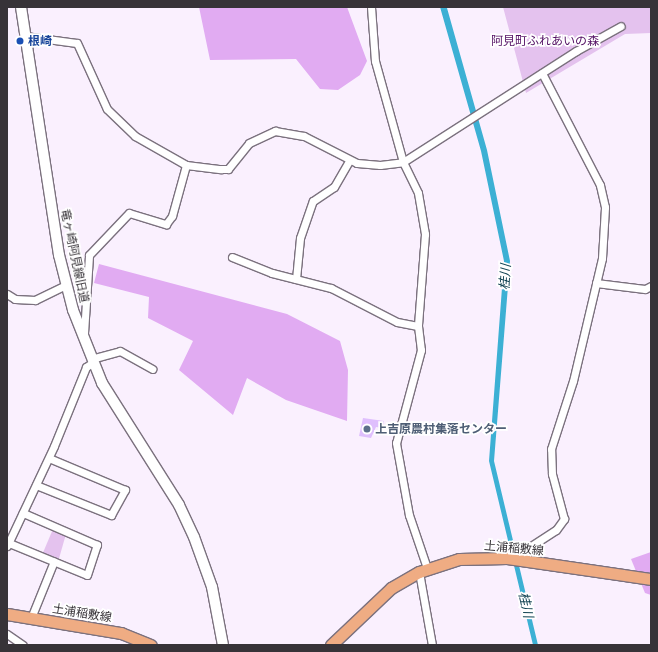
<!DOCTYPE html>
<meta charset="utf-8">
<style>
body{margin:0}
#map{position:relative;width:658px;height:652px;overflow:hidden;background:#faf0fe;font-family:"Open Sans","Noto Sans JP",sans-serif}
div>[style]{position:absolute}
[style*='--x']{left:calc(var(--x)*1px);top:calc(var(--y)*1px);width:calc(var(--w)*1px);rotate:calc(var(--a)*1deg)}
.green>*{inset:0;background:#e4c2ee}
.forest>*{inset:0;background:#e1abf2}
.water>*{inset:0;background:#3cb0d4}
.building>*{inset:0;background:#dfbffd}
.roads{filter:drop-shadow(1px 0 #7b717e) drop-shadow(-1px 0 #7b717e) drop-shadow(0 1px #7b717e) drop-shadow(0 -1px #7b717e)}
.street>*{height:7px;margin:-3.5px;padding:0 3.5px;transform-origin:3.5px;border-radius:3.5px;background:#fff}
.secondary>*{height:10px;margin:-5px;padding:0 5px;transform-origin:5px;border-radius:5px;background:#fff}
.primary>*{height:11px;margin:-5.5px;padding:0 5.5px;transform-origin:5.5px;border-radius:5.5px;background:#efac83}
.dots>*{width:11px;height:11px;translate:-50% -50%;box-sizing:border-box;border:2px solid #fff;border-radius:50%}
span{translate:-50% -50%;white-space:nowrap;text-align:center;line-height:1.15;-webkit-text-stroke:3.5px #fff;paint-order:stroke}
.transit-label{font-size:12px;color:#164399;font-weight:700}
.left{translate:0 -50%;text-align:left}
.park-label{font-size:12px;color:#520e63}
.street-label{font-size:12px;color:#373338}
.service-label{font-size:12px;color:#4e5e75;font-weight:700}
.water-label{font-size:13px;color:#114252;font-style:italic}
.frame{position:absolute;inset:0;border:8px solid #373338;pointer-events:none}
</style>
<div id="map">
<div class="green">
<div style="clip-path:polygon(503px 7px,651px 7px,651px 33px,625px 34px,526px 93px)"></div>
<div style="clip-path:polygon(53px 529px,66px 534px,58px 562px,42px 555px)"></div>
</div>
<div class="forest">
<div style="clip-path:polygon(199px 7px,347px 7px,367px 61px,360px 75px,338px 90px,320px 89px,296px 59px,210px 60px)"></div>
<div style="clip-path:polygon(99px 264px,287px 314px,340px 341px,348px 370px,347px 421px,286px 400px,247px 378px,233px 415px,179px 370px,193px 341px,148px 318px,149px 297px,94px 283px)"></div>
<div style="clip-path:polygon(651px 552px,651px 595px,645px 593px,631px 559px)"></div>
</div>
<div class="water">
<div style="clip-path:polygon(440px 7px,447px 8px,487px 150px,510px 261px,494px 461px,538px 645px,533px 645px,489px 461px,504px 261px,481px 151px)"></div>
</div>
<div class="building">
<div style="clip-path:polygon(363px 418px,384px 421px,383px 428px,376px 427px,371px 438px,359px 436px)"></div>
</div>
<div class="roads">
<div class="street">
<div style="--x:371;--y:7;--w:54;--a:85.8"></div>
<div style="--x:375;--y:61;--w:105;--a:74.5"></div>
<div style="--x:403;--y:162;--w:34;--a:64"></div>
<div style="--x:418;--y:193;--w:42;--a:80.3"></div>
<div style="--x:425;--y:234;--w:92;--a:94.4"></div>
<div style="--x:418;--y:326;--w:24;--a:83"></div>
<div style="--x:421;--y:350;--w:96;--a:105"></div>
<div style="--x:396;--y:443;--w:73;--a:79.8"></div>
<div style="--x:409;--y:515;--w:56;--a:71.2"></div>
<div style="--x:25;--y:36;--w:52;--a:7.7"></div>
<div style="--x:77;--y:43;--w:72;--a:65.6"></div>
<div style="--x:107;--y:109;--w:39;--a:44"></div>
<div style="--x:135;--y:136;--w:59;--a:29.6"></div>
<div style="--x:186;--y:165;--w:35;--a:7"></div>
<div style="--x:221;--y:169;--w:7;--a:0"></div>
<div style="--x:228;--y:169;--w:33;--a:-51"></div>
<div style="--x:249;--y:143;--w:29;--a:-25"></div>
<div style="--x:275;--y:131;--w:29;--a:10"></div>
<div style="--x:304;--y:136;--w:59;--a:27"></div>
<div style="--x:357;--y:163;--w:23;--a:5"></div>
<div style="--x:380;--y:165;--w:23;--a:-7"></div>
<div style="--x:403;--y:162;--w:206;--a:-32.7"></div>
<div style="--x:576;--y:51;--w:51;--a:-29.1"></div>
<div style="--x:232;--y:257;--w:43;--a:21.8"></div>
<div style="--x:272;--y:273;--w:61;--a:14.3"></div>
<div style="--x:331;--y:288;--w:74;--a:27.3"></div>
<div style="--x:397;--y:322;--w:21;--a:11"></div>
<div style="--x:296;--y:279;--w:41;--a:-84.4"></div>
<div style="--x:300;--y:238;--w:39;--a:-71"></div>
<div style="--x:313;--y:201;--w:25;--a:-34"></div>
<div style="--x:334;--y:187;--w:30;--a:-60"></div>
<div style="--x:596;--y:283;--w:49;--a:7"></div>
<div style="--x:645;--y:289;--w:7;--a:-27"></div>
<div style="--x:7;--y:294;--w:9;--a:32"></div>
<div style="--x:15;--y:299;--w:20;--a:3"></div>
<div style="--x:35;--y:300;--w:34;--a:-26"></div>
<div style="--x:84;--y:333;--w:78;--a:-86.3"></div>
<div style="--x:89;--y:255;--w:58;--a:-46.4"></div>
<div style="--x:129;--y:213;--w:39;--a:17"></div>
<div style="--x:166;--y:224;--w:10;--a:-53"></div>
<div style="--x:172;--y:216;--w:53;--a:-74.6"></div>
<div style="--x:91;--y:359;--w:30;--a:-15"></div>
<div style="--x:120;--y:351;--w:37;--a:29"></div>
<div style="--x:36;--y:485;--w:81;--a:21.8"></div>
<div style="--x:111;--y:515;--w:29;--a:-61"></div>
<div style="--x:125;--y:490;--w:82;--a:-157.2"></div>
<div style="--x:9;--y:543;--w:84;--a:22.3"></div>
<div style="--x:87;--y:575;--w:32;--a:-72"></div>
<div style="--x:97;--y:545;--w:81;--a:-156.6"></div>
<div style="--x:7;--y:546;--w:110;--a:-64.8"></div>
<div style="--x:54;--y:446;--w:85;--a:-67.9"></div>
<div style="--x:86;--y:367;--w:7;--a:-34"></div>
<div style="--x:524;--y:560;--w:13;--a:-72"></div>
<div style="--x:528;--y:548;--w:33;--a:-33"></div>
<div style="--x:556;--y:530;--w:14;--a:-54"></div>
<div style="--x:564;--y:519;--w:47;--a:-104.9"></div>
<div style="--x:552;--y:474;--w:25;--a:-92"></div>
<div style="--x:551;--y:449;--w:71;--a:-72.1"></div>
<div style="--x:573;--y:381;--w:126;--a:-76.7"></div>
<div style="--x:602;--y:258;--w:51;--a:-86.6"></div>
<div style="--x:605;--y:207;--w:23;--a:-103"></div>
<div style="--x:600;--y:185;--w:126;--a:-117.4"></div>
<div style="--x:419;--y:572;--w:74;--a:79.9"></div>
<div style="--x:31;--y:618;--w:61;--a:-68"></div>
<div style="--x:7;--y:634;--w:19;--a:35"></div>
</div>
<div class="secondary">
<div style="--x:21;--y:7;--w:251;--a:81.3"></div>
<div style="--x:59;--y:255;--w:57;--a:75.7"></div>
<div style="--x:73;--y:310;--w:79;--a:68.3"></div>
<div style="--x:102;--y:383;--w:144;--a:57.7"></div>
<div style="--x:179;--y:505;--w:35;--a:65"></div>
<div style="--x:194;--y:537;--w:53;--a:70.2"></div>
<div style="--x:212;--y:587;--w:59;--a:79.3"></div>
</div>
<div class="primary">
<div style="--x:7;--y:614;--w:116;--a:9.5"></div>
<div style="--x:121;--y:633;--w:32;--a:22"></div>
<div style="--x:331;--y:645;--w:83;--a:-43.5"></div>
<div style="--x:391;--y:588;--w:32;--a:-30"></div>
<div style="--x:419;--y:572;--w:42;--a:-18"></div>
<div style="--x:459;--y:559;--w:48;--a:-1.2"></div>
<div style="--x:507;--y:558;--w:146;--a:8.3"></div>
</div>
</div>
<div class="dots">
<div style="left:20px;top:41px;background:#1a4fb4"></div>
<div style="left:367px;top:429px;background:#5c6f8a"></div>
</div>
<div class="transit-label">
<span class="left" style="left:28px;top:41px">根崎</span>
</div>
<div class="park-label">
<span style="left:545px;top:41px">阿見町ふれあいの森</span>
</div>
<div class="street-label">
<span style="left:75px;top:256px;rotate:78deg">竜ヶ崎阿見線旧道</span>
<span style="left:514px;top:548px;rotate:5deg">土浦稲敷線</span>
<span style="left:82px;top:613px;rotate:9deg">土浦稲敷線</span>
</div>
<div class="service-label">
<span class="left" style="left:375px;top:429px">上吉原農村集落センター</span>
</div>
<div class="water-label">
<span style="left:505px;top:277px;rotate:-87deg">桂川</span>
<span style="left:526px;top:605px;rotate:77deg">桂川</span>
</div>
<div class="frame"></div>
</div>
